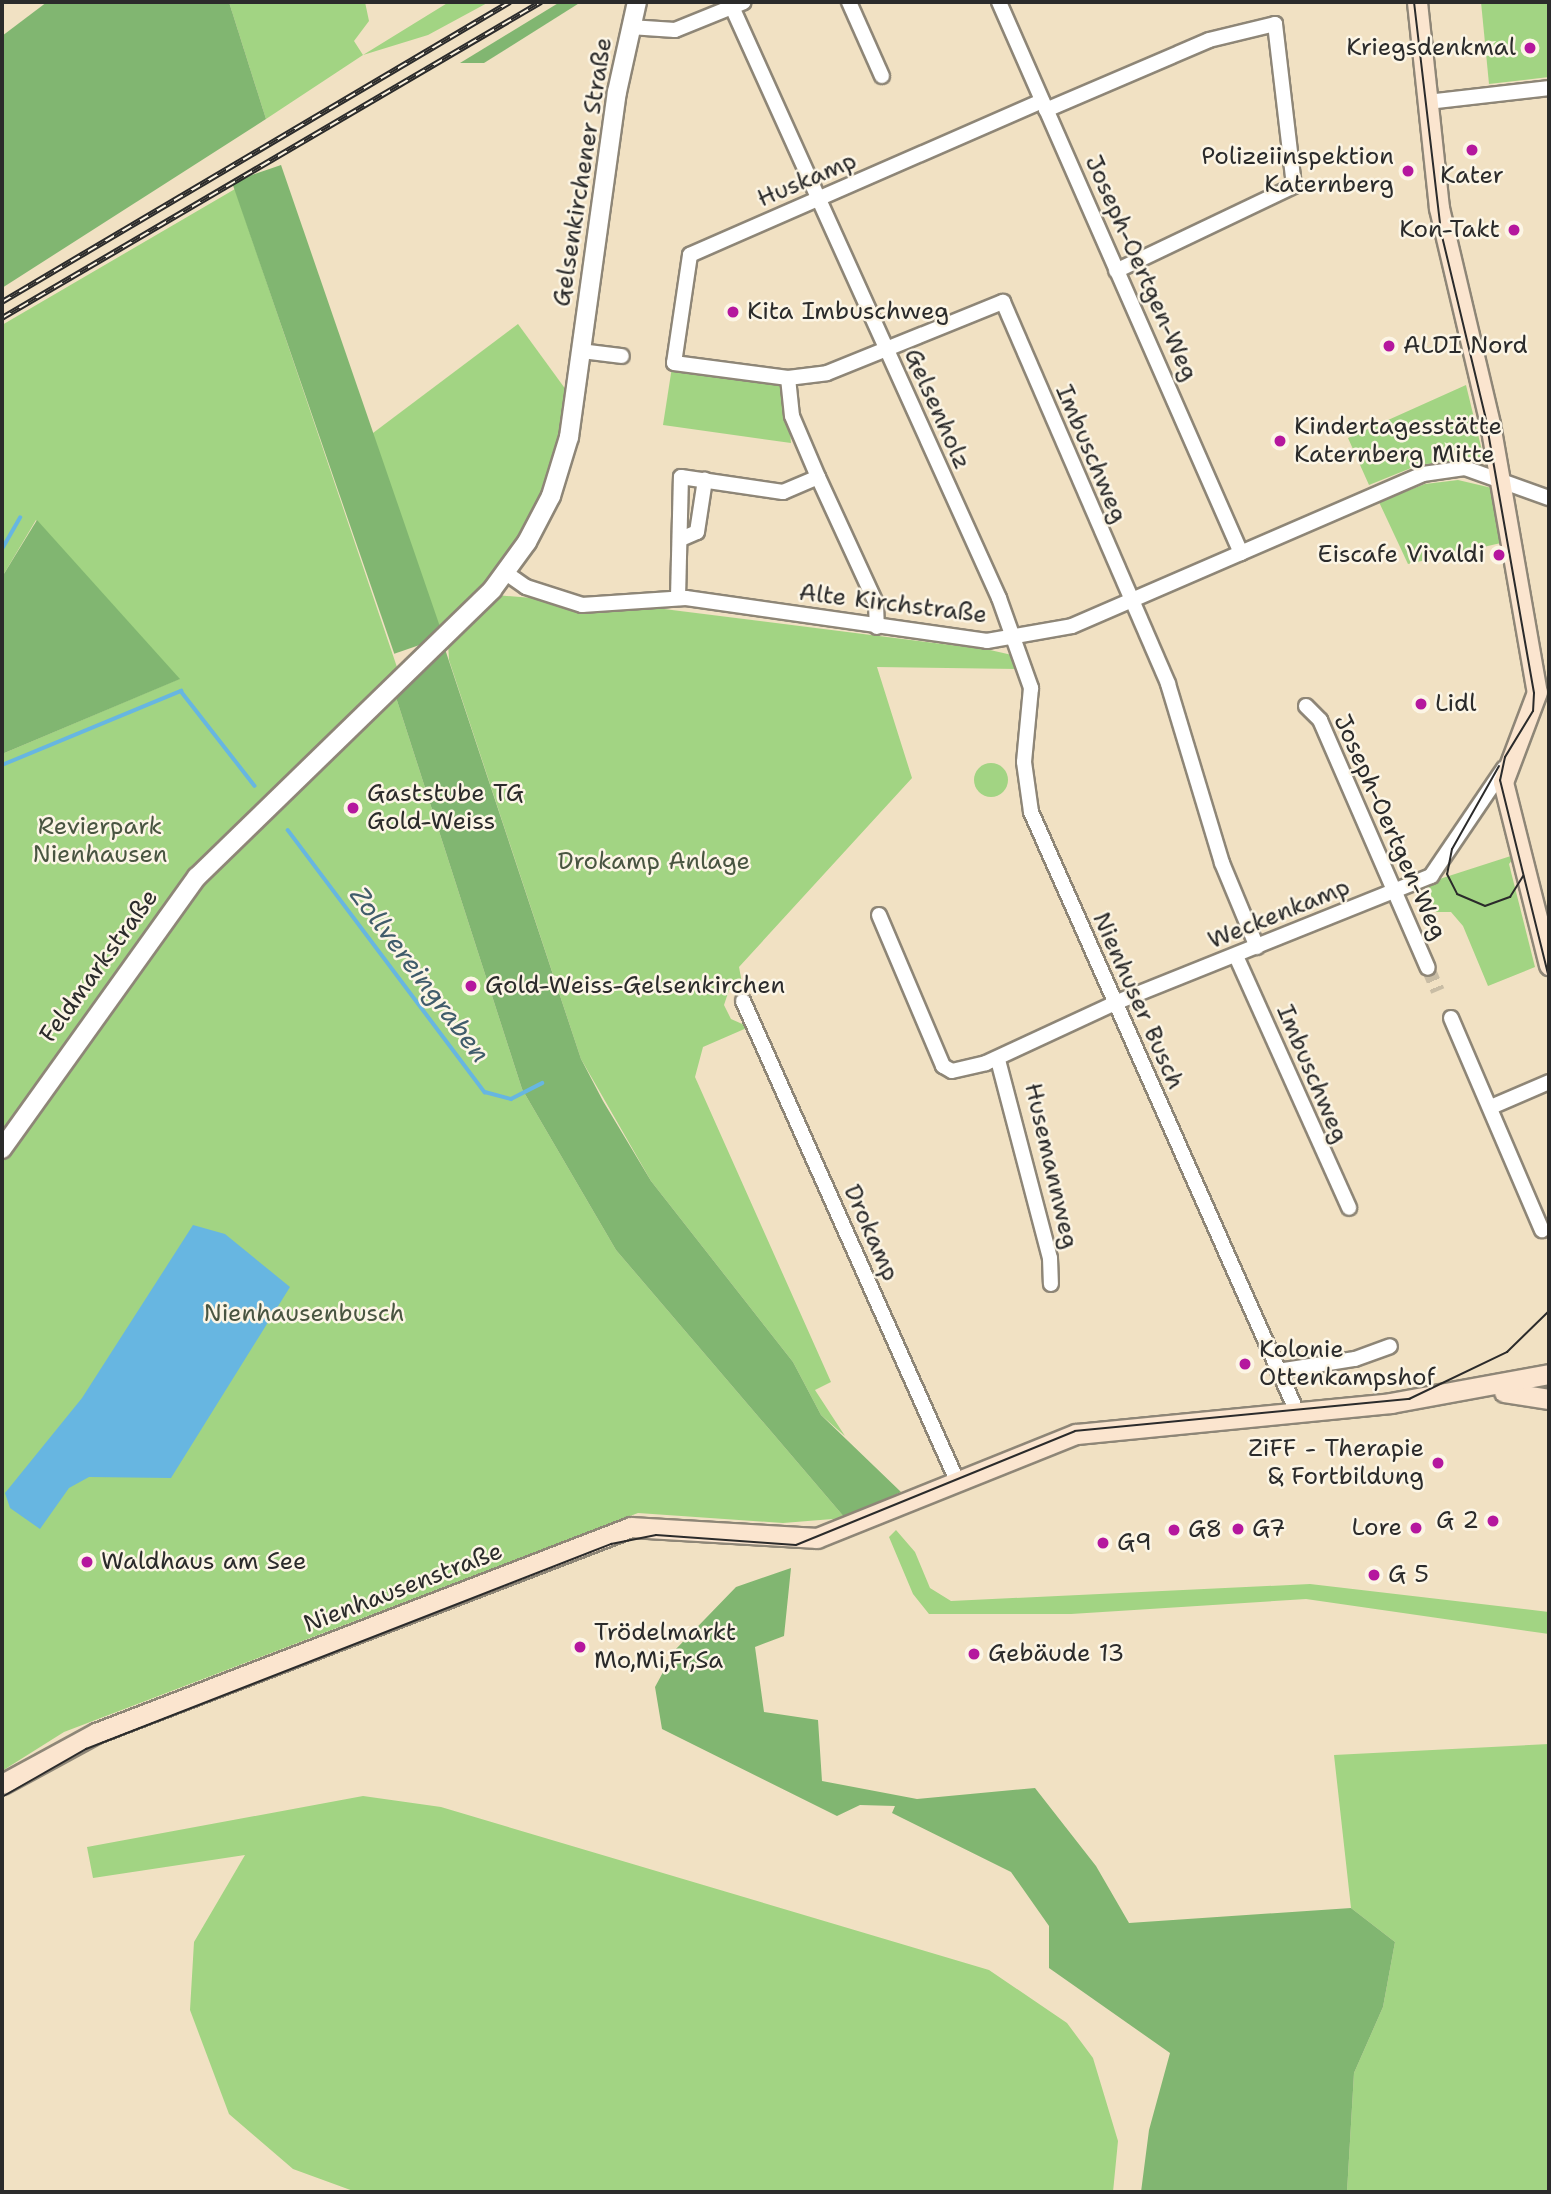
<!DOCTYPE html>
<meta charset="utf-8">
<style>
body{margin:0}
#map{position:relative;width:1551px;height:2194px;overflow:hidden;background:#f1e1c3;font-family:"Shantell Sans",sans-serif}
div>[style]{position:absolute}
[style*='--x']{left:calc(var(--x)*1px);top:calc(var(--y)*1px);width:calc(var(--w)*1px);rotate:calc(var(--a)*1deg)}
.green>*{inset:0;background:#a2d483}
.round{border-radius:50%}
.forest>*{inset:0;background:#81b671;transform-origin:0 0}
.water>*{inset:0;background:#67b6e1}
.stream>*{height:3.5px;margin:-1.75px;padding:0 1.75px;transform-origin:1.75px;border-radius:1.75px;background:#67b6e1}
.minor-tunnel>*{height:14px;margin-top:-7px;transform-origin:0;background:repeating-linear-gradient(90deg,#c9bda5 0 14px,transparent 0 21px)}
.roads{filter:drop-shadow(2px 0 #8e8677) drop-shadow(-2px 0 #8e8677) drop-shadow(0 2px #8e8677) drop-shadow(0 -2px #8e8677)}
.minor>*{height:14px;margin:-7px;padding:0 7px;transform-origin:7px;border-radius:7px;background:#fff}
.tertiary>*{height:18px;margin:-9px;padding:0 9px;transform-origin:9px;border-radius:9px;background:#fff}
.secondary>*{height:19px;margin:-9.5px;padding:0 9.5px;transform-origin:9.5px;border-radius:9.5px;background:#fbe5cf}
.tram>*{height:2px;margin:-1px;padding:0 1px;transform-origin:1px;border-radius:1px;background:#2b2b2b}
.rail>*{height:6px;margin-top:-3px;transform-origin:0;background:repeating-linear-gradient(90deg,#fcf5e5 0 10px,#2b2b2b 0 20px);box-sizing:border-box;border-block:2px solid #2b2b2b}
.dots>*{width:19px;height:19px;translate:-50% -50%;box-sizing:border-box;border:4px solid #fcf5e5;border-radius:50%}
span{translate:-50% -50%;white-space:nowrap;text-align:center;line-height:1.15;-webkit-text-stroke:5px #fcf5e5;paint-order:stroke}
.poi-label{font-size:24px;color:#2b2b2b}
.right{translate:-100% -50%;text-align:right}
.left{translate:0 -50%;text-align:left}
.street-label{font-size:24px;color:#2b2b2b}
.park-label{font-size:24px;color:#495541}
.water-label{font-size:26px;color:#405c6b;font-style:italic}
.frame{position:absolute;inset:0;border:4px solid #2b2b2b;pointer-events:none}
</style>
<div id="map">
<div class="green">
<div style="clip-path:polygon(229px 2px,365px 2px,369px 21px,354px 41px,363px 55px,449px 2px,489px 2px,428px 35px,363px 55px,266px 119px)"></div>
<div style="clip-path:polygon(1481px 2px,1549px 2px,1549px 77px,1489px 84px)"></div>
<div style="clip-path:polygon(235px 189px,400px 676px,392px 685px,522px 1089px,616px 1250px,845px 1518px,783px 1523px,638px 1513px,64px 1732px,2px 1771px,2px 1151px,235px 833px,2px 1147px,2px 754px,179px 679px,36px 520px,2px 577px,2px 325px)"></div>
<div style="clip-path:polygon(518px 324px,569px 394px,550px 493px,500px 571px,441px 638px,369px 436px)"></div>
<div style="clip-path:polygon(672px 367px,786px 381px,791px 443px,663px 425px)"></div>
<div style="clip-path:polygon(1466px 385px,1485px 463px,1421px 464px,1369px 485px,1348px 438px)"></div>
<div style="clip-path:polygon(1458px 480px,1492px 488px,1501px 543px,1408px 564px,1379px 502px,1425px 484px)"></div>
<div style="clip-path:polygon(495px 595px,656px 608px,990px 650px,1012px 655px,1018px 669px,877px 667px,912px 778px,739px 967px,742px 983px,729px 990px,724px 1005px,731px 1019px,749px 1027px,703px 1047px,695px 1077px,831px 1382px,815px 1390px,845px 1436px,821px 1415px,793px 1362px,651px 1181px,581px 1059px,449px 660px,448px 643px)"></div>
<div class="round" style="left:974px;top:763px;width:34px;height:34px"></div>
<div style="clip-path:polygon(1517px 854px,1509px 864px,1535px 967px,1488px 986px,1463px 926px,1451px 912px,1436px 912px,1424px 884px)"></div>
<div style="clip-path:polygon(896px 1530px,915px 1552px,930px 1588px,951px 1601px,1310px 1584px,1549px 1612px,1549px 1634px,1306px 1599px,1071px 1614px,929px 1614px,913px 1594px,889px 1537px)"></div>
<div style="clip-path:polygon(1549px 1744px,1549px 2192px,1347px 2192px,1354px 2073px,1383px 2007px,1395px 1942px,1351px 1908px,1334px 1755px)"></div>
<div style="clip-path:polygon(363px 1796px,441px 1807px,989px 1970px,1067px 2023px,1093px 2058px,1118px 2141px,1113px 2192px,356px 2192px,293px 2169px,229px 2114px,190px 2010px,194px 1942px,245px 1855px,93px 1878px,87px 1847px)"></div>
</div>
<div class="forest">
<div style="clip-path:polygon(47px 2px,229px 2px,266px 119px,2px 288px,2px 36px)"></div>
<div style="clip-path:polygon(560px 2px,581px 2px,484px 63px,460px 63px)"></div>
<div style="left:281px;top:165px;width:499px;height:52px;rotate:71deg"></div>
<div style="clip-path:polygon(37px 520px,180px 679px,2px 754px,2px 577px)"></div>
<div style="clip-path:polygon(442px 640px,581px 1059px,603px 1101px,651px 1181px,793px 1362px,821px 1415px,901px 1492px,845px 1518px,616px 1250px,522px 1089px,392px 685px)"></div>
<div style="clip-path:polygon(791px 1568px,784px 1636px,755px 1647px,764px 1712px,818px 1720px,822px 1781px,917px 1799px,1035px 1788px,1096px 1866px,1129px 1923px,1351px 1908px,1395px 1942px,1383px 2007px,1354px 2073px,1347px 2192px,1141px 2192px,1149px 2130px,1170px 2053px,1049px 1968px,1049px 1926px,1011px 1872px,892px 1813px,895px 1806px,860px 1805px,837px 1816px,662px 1729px,655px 1687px,675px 1650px,736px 1587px)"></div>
</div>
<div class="water">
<div style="clip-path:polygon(193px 1225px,225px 1234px,290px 1287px,171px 1478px,89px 1477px,69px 1488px,40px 1529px,10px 1508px,5px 1493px,82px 1398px)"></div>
</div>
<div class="stream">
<div style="--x:2;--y:549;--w:36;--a:-60"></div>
<div style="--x:2;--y:765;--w:194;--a:-22.5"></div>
<div style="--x:181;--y:691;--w:120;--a:52.1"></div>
<div style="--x:288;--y:830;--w:328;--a:53.1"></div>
<div style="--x:485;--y:1092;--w:27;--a:15"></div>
<div style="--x:511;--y:1099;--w:35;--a:-27"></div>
</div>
<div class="minor-tunnel">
<div style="--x:1428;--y:968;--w:25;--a:67"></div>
</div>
<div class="roads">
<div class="minor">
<div style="--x:849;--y:2;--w:81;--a:66"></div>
<div style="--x:999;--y:2;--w:602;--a:66.29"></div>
<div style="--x:732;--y:7;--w:649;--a:65.69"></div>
<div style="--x:999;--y:598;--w:96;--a:70.4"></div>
<div style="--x:1031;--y:688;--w:74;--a:95.4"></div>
<div style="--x:1024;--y:762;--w:50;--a:82"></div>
<div style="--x:1031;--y:812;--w:656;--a:66.09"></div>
<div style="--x:630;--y:27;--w:45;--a:3.8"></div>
<div style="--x:675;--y:30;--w:74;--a:-22.1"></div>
<div style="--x:1042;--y:101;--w:384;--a:156.4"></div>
<div style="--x:690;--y:255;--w:109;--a:98.4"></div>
<div style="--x:674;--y:363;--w:115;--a:7.5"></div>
<div style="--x:788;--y:378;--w:39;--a:-7"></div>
<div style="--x:827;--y:373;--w:190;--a:-22"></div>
<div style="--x:1003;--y:302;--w:416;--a:66.6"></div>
<div style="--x:1168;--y:684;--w:187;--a:73.2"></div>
<div style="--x:1222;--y:863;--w:91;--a:67.4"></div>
<div style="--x:1428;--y:102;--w:122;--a:-6.6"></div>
<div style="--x:1046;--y:110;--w:177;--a:-23.2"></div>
<div style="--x:1209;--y:40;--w:68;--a:-13.6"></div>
<div style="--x:1275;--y:24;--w:163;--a:83.3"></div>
<div style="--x:1294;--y:186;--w:197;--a:154.5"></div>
<div style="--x:581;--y:351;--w:41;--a:7"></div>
<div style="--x:788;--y:378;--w:38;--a:84"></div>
<div style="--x:792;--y:416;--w:66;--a:66.9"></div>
<div style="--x:683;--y:538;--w:15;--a:-23"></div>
<div style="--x:697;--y:532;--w:53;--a:-81.3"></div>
<div style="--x:506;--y:573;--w:24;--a:35"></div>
<div style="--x:526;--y:587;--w:59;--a:17.8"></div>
<div style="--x:582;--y:605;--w:104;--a:-3.9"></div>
<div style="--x:686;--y:598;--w:304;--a:8.1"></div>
<div style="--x:987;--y:641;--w:86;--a:-10"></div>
<div style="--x:1072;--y:626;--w:382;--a:-23.4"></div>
<div style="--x:1423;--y:474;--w:42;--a:-8.1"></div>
<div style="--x:1465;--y:468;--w:89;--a:19.7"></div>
<div style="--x:678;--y:598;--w:121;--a:-88.6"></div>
<div style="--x:681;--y:477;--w:103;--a:8.4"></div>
<div style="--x:783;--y:492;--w:38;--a:-23"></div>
<div style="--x:818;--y:477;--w:139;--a:65.3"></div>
<div style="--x:876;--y:603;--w:24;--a:88"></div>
<div style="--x:1306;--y:706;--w:20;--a:45"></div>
<div style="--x:1320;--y:720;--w:270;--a:66.5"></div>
<div style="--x:879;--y:915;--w:164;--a:67"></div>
<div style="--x:943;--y:1066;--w:10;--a:29"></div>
<div style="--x:952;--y:1071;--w:35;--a:-13"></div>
<div style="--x:986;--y:1063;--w:142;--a:-24.9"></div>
<div style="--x:1115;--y:1003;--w:341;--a:-21.9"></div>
<div style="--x:1431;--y:876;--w:130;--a:-55.9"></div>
<div style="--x:1236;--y:956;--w:276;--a:65.8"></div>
<div style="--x:743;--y:1001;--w:528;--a:65.96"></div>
<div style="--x:1451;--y:1018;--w:231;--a:66.8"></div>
<div style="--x:998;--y:1060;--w:205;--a:75.3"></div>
<div style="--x:1050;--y:1258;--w:26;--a:88"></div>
<div style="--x:1491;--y:1107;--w:63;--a:-23.3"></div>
<div style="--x:1278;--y:1371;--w:78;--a:-8.9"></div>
<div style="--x:1355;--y:1359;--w:37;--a:-20"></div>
</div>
<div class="tertiary">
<div style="--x:2;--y:1149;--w:335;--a:-54.4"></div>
<div style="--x:197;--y:877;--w:412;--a:-44.2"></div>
<div style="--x:492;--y:590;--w:59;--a:-53.9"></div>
<div style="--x:527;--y:542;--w:52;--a:-62.4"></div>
<div style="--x:551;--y:496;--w:62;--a:-73"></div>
<div style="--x:569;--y:437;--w:348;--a:-82.1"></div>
<div style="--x:617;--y:92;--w:92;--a:-77.5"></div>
</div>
<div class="secondary">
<div style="--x:1417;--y:2;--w:207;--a:83.9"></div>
<div style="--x:1439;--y:208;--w:222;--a:76.7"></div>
<div style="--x:1490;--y:424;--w:272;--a:80.1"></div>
<div style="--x:1537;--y:692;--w:96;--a:110.7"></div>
<div style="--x:1503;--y:782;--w:189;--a:75.9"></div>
<div style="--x:1504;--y:1392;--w:46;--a:8.8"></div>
<div style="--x:2;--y:1784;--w:107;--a:-28.5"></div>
<div style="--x:96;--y:1733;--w:573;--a:-21.06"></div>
<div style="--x:631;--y:1527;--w:186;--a:3.4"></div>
<div style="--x:817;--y:1538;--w:279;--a:-21.9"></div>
<div style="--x:1076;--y:1434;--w:317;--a:-5.6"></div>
<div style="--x:1391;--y:1403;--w:161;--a:-10.4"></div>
</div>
</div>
<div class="tram">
<div style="--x:1414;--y:2;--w:232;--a:83.3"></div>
<div style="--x:1441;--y:232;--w:188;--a:76.5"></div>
<div style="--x:1485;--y:415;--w:282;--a:80"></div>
<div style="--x:1534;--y:693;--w:18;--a:93"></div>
<div style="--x:1533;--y:711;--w:54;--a:121.3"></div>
<div style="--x:1505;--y:757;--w:24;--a:102"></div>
<div style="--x:1500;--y:780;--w:204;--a:76.1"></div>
<div style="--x:1499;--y:766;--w:95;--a:119.5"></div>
<div style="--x:1452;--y:849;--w:25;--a:101"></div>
<div style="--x:1447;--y:874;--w:22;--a:63"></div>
<div style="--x:1457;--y:894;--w:30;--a:23"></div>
<div style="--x:1485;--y:906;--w:27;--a:-20"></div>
<div style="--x:1510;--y:897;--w:25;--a:-58"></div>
<div style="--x:2;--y:1797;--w:97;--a:-29.7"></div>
<div style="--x:86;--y:1749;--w:564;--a:-21.33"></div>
<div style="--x:611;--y:1544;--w:46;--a:-11.3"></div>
<div style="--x:656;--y:1535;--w:140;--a:4.1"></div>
<div style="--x:796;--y:1545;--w:301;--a:-22.2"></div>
<div style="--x:1075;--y:1431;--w:336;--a:-5.5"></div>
<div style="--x:1409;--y:1399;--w:109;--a:-25.6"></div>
<div style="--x:1507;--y:1352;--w:59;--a:-44.3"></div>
</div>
<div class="rail">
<div style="--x:2;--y:302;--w:590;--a:-30.56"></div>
<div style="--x:2;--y:318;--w:625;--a:-30.38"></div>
</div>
<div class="dots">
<div style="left:1530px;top:48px;background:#b5179e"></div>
<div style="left:1472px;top:150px;background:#b5179e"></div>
<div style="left:1408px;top:171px;background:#b5179e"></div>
<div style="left:1514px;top:230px;background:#b5179e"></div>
<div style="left:733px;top:312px;background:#b5179e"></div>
<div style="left:1389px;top:346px;background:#b5179e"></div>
<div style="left:1280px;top:441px;background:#b5179e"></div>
<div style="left:1499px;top:555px;background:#b5179e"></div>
<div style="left:1421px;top:704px;background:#b5179e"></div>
<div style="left:353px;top:808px;background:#b5179e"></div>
<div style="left:471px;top:986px;background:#b5179e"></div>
<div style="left:1245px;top:1364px;background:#b5179e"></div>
<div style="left:1438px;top:1463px;background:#b5179e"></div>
<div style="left:1493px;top:1521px;background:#b5179e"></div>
<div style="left:1416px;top:1528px;background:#b5179e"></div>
<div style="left:1238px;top:1529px;background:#b5179e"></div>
<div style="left:1174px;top:1530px;background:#b5179e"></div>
<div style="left:1103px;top:1543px;background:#b5179e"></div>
<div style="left:87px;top:1562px;background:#b5179e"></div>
<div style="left:1374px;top:1575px;background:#b5179e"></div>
<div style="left:580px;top:1647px;background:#b5179e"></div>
<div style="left:974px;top:1654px;background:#b5179e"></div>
</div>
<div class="poi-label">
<span class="right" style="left:1516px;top:48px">Kriegsdenkmal</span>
<span class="right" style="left:1394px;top:171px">Polizeiinspektion<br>Katernberg</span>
<span style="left:1472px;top:176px">Kater</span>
<span class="right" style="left:1500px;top:230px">Kon-Takt</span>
<span class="left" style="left:747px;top:312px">Kita Imbuschweg</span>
<span class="left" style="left:1403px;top:346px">ALDI Nord</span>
<span class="left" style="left:1294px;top:441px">Kindertagesstätte<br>Katernberg Mitte</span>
<span class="right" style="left:1485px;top:555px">Eiscafe Vivaldi</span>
<span class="left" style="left:1435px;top:704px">Lidl</span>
<span class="left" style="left:367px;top:808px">Gaststube TG<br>Gold-Weiss</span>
<span class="left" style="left:485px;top:986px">Gold-Weiss-Gelsenkirchen</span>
<span class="left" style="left:1259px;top:1364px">Kolonie<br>Ottenkampshof</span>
<span class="right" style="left:1424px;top:1463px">ZiFF - Therapie<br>&amp; Fortbildung</span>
<span class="right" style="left:1479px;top:1521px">G 2</span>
<span class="right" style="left:1402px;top:1528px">Lore</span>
<span class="left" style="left:1252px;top:1529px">G7</span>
<span class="left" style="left:1188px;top:1530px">G8</span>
<span class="left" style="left:1117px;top:1543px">G9</span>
<span class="left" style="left:101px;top:1562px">Waldhaus am See</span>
<span class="left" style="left:1388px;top:1575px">G 5</span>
<span class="left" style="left:594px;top:1647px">Trödelmarkt<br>Mo,Mi,Fr,Sa</span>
<span class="left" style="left:988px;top:1654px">Gebäude 13</span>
</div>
<div class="street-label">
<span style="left:583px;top:172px;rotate:-81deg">Gelsenkirchener Straße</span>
<span style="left:807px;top:180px;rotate:-23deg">Huskamp</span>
<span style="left:1141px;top:268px;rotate:66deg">Joseph-Oertgen-Weg</span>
<span style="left:937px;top:409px;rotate:66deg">Gelsenholz</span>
<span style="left:1091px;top:454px;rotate:67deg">Imbuschweg</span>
<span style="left:893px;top:604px;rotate:7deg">Alte Kirchstraße</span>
<span style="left:1390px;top:827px;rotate:66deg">Joseph-Oertgen-Weg</span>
<span style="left:1279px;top:914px;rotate:-22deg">Weckenkamp</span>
<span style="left:99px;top:966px;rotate:-54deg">Feldmarkstraße</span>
<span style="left:1138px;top:1001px;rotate:66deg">Nienhuser Busch</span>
<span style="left:1312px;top:1074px;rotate:67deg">Imbuschweg</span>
<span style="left:1051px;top:1166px;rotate:77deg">Husemannweg</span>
<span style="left:871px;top:1233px;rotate:66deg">Drokamp</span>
<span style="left:403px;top:1588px;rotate:-21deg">Nienhausenstraße</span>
</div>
<div class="park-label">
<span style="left:100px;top:841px">Revierpark<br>Nienhausen</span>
<span style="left:654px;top:862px">Drokamp Anlage</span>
<span style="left:304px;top:1314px">Nienhausenbusch</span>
</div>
<div class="water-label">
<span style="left:420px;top:974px;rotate:53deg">Zollvereingraben</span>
</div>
<div class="frame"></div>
</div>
